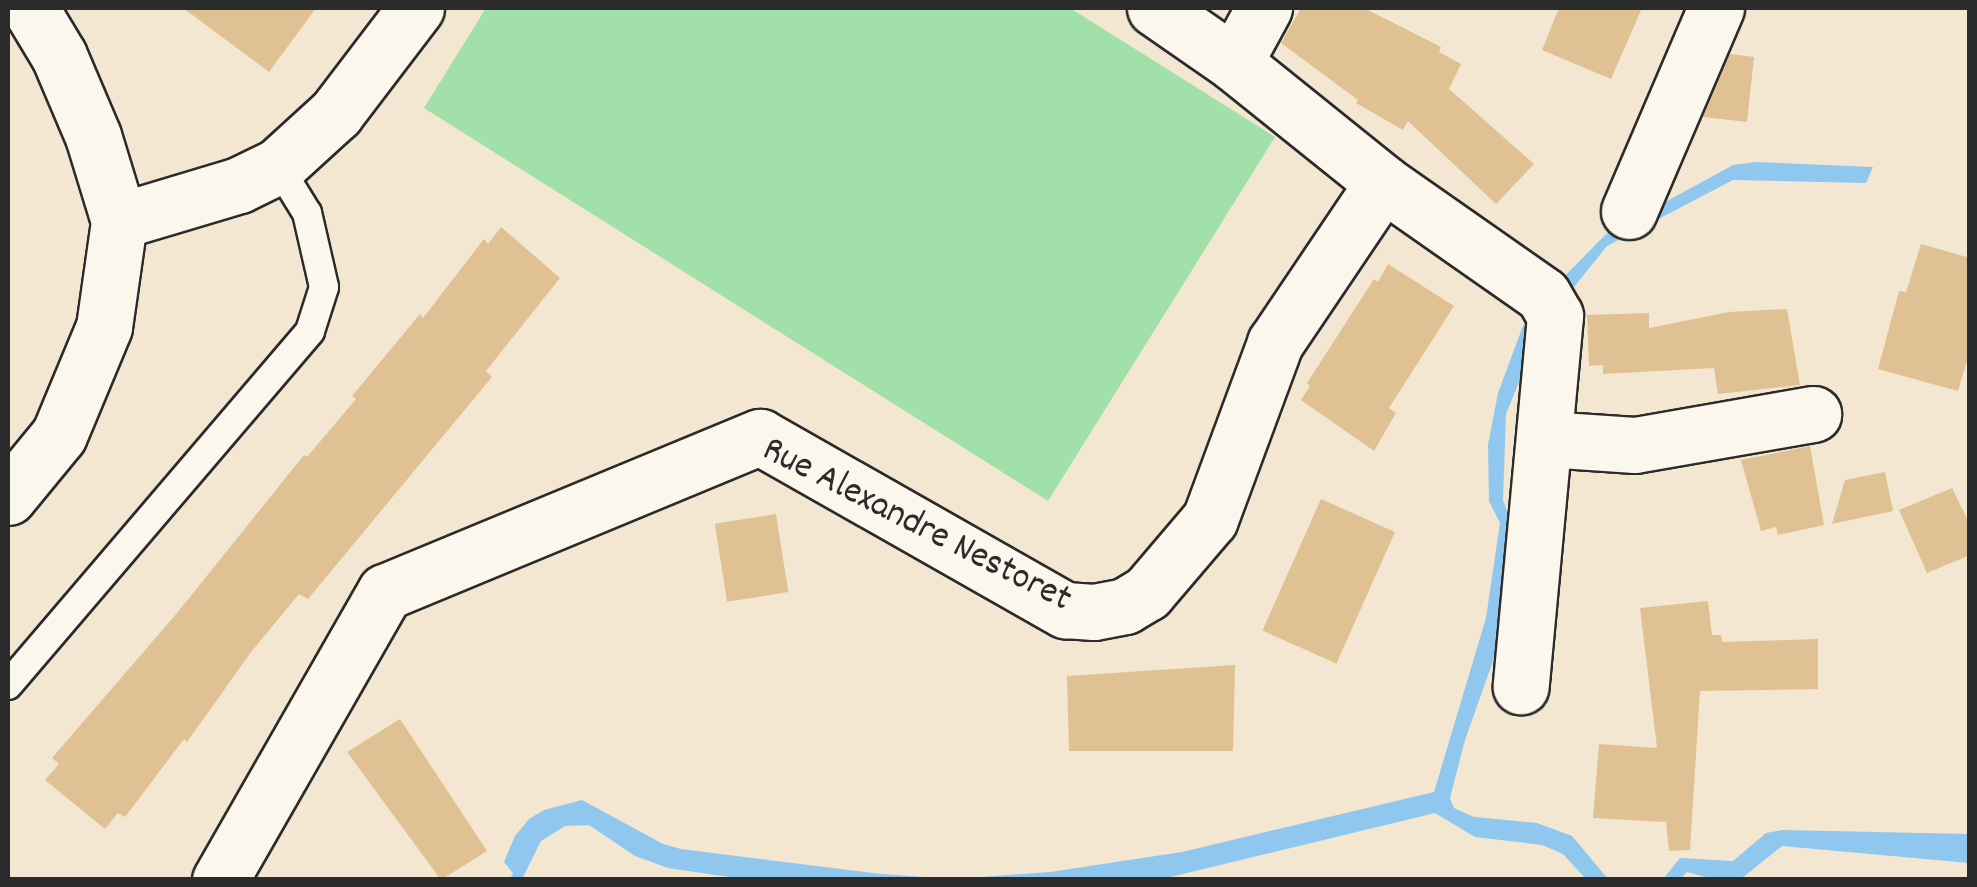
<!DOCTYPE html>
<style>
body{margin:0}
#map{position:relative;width:1977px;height:887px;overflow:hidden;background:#f3e7d1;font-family:Dekko,sans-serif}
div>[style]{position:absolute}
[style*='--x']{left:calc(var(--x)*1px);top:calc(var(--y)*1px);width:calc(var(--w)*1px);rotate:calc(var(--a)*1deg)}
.green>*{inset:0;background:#a1e0a9}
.water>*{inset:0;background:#8fc7ee}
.building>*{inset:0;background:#e0c193;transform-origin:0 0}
.roads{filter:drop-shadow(2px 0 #2b2b2b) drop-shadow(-2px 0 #2b2b2b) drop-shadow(0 2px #2b2b2b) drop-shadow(0 -2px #2b2b2b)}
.lane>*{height:28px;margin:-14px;padding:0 14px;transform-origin:14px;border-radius:14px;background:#fbf7ec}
.street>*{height:55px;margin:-27.5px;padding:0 27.5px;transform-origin:27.5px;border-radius:27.5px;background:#fbf7ec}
span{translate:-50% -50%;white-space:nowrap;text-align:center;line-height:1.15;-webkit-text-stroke:9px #fbf7ec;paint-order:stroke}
.street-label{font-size:38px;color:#2b2b2b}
.frame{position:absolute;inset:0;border:10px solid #2b2b2b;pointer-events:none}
</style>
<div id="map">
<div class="green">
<div style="clip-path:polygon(486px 8px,1070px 8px,1275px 137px,1048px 501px,424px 108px)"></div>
</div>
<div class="water">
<div style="clip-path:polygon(1757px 162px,1873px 167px,1866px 183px,1733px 180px,1607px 246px,1541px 328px,1506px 414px,1503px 500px,1513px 527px,1508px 619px,1465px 740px,1450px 798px,1454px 808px,1474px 817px,1537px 823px,1572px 836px,1608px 879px,1586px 879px,1563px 854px,1542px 845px,1475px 837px,1435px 813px,1162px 879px,742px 879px,668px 868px,635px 856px,589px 825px,565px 826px,541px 841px,522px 879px,510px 879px,513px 873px,504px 862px,515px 836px,529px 819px,544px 810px,582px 800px,663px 844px,681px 849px,881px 874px,954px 879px,1050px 872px,1182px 852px,1434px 792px,1486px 618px,1500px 523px,1489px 501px,1488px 445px,1498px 393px,1527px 315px,1605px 235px,1733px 165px)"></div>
<div style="clip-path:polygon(1782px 830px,1969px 834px,1969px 863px,1782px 846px,1741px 879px,1712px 879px,1687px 872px,1680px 879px,1663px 879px,1680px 858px,1733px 861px,1766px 833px)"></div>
</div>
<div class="building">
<div style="clip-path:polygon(183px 8px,316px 8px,269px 72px)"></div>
<div style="clip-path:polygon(1301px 8px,1364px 8px,1441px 47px,1439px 52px,1461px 64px,1449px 89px,1534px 164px,1496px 204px,1408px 121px,1403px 130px,1356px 103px,1358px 100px,1281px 43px)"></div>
<div style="clip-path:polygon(1559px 8px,1642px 8px,1611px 79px,1542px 50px)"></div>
<div style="clip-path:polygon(1730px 54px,1754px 57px,1747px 122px,1703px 117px)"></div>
<div style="clip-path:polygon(501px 227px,560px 278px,486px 371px,492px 377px,308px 599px,299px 594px,251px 652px,187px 742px,184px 739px,125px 817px,118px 813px,105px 829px,45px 780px,59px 764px,52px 758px,177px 613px,304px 455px,307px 457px,356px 399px,352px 396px,420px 314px,423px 318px,484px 239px,488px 244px)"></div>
<div style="clip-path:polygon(1921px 244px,1970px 258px,1970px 351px,1958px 391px,1878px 369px,1899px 291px,1906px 292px)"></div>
<div style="clip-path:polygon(1388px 264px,1454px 306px,1389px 408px,1396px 413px,1374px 451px,1301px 400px,1310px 386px,1307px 383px,1374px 279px,1378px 282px)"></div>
<div style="clip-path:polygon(1787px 309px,1800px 385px,1718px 394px,1714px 368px,1603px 374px,1603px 365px,1589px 366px,1587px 315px,1649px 313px,1649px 328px,1729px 312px)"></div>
<div style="clip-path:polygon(1810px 446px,1824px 525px,1778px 535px,1776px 527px,1761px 531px,1741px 460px)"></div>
<div style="clip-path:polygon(1885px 472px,1893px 511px,1832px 524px,1845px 480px)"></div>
<div style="clip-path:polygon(1952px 488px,1970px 525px,1970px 555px,1927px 573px,1899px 510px)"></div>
<div style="left:1321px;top:499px;width:81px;height:144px;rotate:24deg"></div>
<div style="left:776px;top:514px;width:79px;height:62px;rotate:81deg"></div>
<div style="clip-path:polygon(1708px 601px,1712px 635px,1721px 635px,1722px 642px,1818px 639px,1818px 689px,1700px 691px,1690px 850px,1669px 851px,1666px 822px,1593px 818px,1599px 744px,1657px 748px,1640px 608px)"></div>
<div style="clip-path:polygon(1235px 665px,1233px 751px,1069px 751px,1067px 676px)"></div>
<div style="clip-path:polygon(400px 719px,487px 851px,441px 880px,347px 752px)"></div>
</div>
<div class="roads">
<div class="lane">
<div style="--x:8;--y:685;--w:465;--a:-49.5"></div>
<div style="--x:310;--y:331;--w:46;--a:-72.3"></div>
<div style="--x:324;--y:287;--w:76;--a:-102.9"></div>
<div style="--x:307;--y:213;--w:55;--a:-121.7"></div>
</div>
<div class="street">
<div style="--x:1155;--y:8;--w:96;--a:34.8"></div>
<div style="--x:1234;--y:63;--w:191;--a:38.8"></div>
<div style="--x:1383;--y:183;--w:195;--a:35"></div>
<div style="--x:1543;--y:295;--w:24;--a:60"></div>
<div style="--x:1555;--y:316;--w:372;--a:95.3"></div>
<div style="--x:1234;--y:63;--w:63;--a:-61.4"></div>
<div style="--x:1629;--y:211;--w:221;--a:-66.8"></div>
<div style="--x:119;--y:221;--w:125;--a:-16.7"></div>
<div style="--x:239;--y:185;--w:43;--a:-26"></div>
<div style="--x:278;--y:166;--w:79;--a:-42.4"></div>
<div style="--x:336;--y:113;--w:132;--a:-52.7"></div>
<div style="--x:1546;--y:439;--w:89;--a:3.9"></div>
<div style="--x:1635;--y:445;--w:181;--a:-9.9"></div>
<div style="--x:8;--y:497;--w:80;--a:-50.6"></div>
<div style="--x:59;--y:435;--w:117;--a:-67.4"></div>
<div style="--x:104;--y:327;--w:107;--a:-81.9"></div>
<div style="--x:119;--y:221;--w:89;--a:-107"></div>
<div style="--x:93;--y:136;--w:87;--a:-113"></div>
<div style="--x:59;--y:56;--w:56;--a:-121.1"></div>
<div style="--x:220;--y:880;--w:332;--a:-60.2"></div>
<div style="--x:385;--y:592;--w:406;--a:-22.5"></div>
<div style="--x:760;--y:437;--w:351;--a:29.6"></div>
<div style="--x:1065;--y:610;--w:29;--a:4"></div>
<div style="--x:1094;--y:612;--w:32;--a:-11"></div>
<div style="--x:1125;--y:606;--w:26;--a:-31"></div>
<div style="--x:1147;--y:593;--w:97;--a:-49.6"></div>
<div style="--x:1210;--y:519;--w:188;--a:-69.7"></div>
<div style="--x:1275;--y:343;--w:193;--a:-56"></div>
</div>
</div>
<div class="street-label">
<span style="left:916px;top:526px;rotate:27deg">Rue Alexandre Nestoret</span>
</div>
<div class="frame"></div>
</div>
